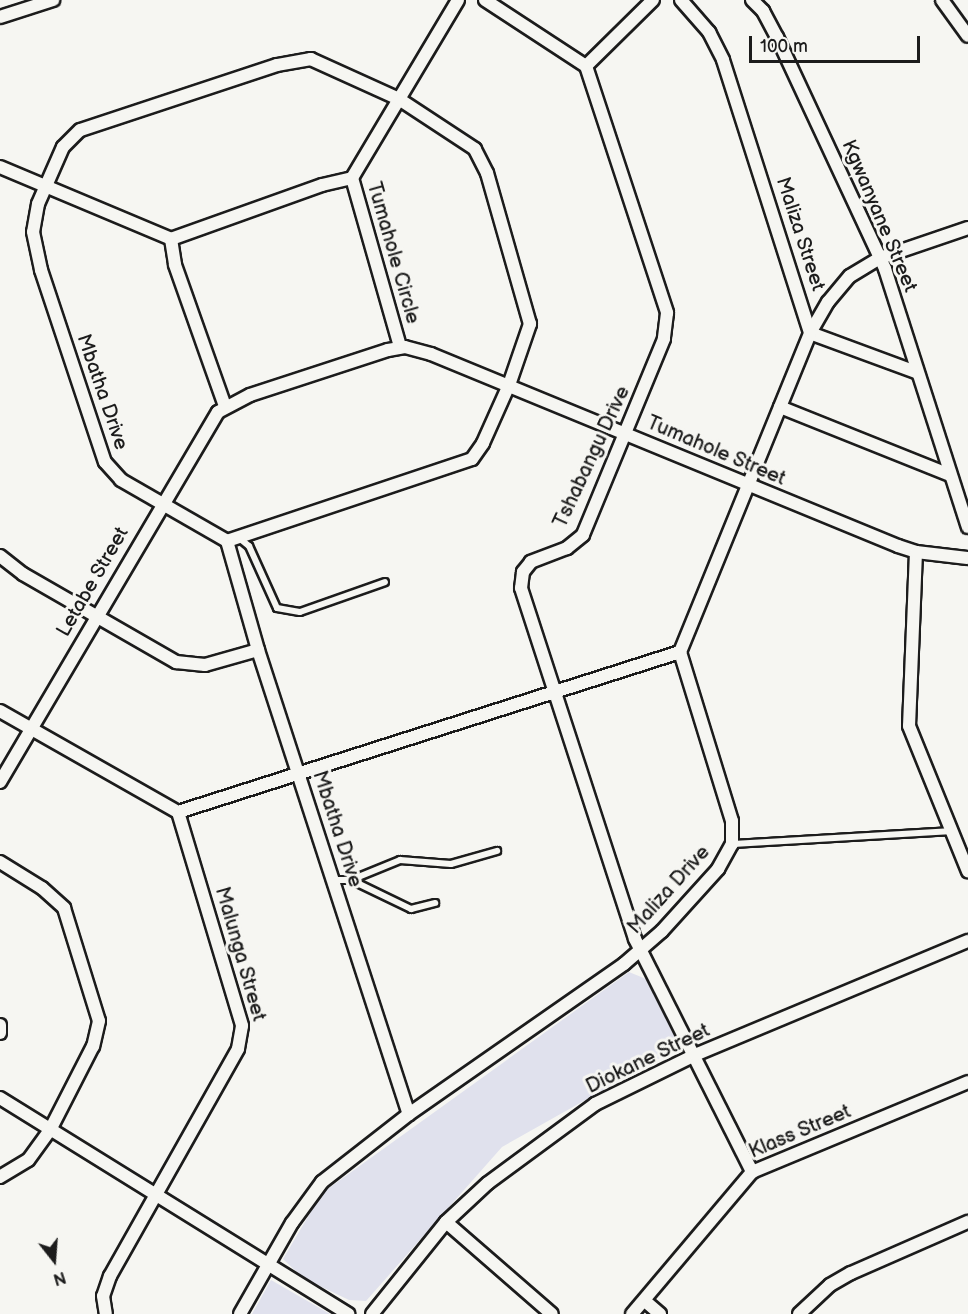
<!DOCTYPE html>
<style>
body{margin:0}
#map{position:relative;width:968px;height:1314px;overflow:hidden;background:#f6f6f2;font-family:"Balsamiq Sans",sans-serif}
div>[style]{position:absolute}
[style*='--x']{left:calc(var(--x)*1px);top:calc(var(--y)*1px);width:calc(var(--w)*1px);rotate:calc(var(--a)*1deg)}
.built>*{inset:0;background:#e0e1ed}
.roads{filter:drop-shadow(2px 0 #1c1c1c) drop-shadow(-2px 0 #1c1c1c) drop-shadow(0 2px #1c1c1c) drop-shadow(0 -2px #1c1c1c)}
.service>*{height:6px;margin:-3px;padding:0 3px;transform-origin:3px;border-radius:3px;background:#f6f6f2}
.minor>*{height:12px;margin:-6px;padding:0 6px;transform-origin:6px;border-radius:6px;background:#f6f6f2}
span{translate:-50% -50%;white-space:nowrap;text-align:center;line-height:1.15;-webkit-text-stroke:6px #f6f6f2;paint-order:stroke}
.street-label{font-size:20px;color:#1c1c1c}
.north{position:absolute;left:24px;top:1230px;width:60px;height:60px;-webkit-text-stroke:4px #f6f6f2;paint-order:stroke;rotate:163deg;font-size:16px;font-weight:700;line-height:24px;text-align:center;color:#1c1c1c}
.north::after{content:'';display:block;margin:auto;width:21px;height:27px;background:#1c1c1c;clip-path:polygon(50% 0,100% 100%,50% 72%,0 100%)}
.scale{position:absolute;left:749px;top:36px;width:171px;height:27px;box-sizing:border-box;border:3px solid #1c1c1c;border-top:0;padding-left:8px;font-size:18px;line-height:21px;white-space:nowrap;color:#1c1c1c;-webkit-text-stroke:4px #f6f6f2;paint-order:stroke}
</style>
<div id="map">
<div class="built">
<div style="clip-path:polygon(629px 972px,646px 979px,678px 1033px,676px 1049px,502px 1147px,366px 1301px,349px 1300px,303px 1278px,283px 1259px,322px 1193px)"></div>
<div style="clip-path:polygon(271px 1280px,330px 1314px,252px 1314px)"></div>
</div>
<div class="roads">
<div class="service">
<div style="--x:239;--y:538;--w:13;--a:39"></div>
<div style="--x:249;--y:546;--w:68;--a:65.7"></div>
<div style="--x:277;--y:608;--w:23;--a:10"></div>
<div style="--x:300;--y:612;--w:90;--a:-19.4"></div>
<div style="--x:732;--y:844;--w:218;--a:-3.4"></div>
<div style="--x:333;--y:880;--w:18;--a:0"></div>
<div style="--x:351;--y:880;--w:67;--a:25.8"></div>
<div style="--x:411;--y:909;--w:25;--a:-14"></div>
<div style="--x:351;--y:880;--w:53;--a:-22.2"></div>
<div style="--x:400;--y:860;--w:51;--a:4.5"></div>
<div style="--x:451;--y:864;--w:48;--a:-15.8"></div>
</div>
<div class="minor">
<div style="--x:485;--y:0;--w:121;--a:33.2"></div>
<div style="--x:586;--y:66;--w:260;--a:71.8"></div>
<div style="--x:667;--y:313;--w:26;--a:97"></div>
<div style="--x:664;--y:339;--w:212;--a:112.5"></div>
<div style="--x:583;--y:535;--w:21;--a:141"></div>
<div style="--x:567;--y:548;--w:39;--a:159"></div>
<div style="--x:531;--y:562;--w:13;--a:129"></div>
<div style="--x:523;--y:572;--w:16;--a:97"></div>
<div style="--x:521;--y:588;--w:369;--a:72"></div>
<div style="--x:635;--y:939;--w:261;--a:63.3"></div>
<div style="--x:681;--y:0;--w:43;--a:48.8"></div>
<div style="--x:709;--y:32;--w:31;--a:63"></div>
<div style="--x:723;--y:60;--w:287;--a:72.3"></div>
<div style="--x:752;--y:0;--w:16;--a:45"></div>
<div style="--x:763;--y:11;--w:30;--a:62"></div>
<div style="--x:777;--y:37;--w:256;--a:65"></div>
<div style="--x:885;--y:269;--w:271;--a:72.2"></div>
<div style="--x:942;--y:0;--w:44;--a:54.2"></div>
<div style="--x:0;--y:17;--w:56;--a:-17.8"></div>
<div style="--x:586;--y:66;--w:94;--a:-44.6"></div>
<div style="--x:0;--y:167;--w:186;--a:22.8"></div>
<div style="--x:352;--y:178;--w:207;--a:-59.2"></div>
<div style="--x:352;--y:178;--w:176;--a:74.1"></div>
<div style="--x:171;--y:239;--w:160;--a:-19.7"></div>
<div style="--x:322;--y:185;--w:31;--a:-13"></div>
<div style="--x:171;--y:239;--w:26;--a:81"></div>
<div style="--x:175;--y:265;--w:150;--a:70.5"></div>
<div style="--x:810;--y:333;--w:113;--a:20.2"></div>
<div style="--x:780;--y:407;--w:183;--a:21.8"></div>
<div style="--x:227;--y:541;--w:258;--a:-18.5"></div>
<div style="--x:472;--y:459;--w:19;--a:-55"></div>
<div style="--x:483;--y:443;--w:64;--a:-65.9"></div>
<div style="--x:509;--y:385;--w:65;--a:-71"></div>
<div style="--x:530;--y:324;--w:157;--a:-105.9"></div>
<div style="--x:487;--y:173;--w:27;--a:-117"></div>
<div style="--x:475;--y:149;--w:91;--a:-146.7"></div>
<div style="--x:399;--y:99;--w:97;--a:-155.6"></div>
<div style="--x:311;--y:59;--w:35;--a:170"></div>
<div style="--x:277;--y:65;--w:207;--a:161.7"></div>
<div style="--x:80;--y:130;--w:24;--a:135"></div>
<div style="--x:63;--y:147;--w:62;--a:113.7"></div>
<div style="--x:38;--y:204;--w:28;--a:100"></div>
<div style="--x:33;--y:232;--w:39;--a:78"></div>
<div style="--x:41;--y:270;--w:202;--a:71.6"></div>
<div style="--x:105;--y:462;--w:24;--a:48"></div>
<div style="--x:121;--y:480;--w:122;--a:29.9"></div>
<div style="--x:227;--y:541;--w:113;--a:74.1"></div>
<div style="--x:258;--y:650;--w:488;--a:72"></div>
<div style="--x:916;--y:552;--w:174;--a:92.3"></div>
<div style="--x:909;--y:726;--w:157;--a:67.9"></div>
<div style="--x:0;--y:556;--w:29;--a:38"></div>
<div style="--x:23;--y:574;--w:177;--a:29.9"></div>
<div style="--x:176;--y:662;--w:29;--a:6"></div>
<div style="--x:205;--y:665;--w:55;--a:-15.8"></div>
<div style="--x:0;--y:711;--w:205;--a:29.6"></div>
<div style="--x:178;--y:812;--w:223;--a:73.3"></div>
<div style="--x:242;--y:1026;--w:23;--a:100"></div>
<div style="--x:238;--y:1049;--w:261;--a:119.4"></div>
<div style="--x:110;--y:1276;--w:21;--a:109"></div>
<div style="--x:103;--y:1296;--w:18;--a:81"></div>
<div style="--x:0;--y:782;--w:429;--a:-59.5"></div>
<div style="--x:218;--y:412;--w:36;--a:-28"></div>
<div style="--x:250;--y:395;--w:145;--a:-18.1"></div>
<div style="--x:388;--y:350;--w:17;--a:-10"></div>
<div style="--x:405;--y:347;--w:27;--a:15"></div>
<div style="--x:431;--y:354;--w:505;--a:22.35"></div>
<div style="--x:898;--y:546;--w:19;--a:18"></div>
<div style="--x:916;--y:552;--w:52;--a:6.6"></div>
<div style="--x:178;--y:812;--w:527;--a:-17.68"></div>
<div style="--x:0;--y:862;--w:49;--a:31.8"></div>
<div style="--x:42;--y:888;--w:30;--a:42"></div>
<div style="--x:64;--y:908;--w:118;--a:72.8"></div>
<div style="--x:99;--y:1021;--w:26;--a:103"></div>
<div style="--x:93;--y:1046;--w:94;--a:117.1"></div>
<div style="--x:50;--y:1130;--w:37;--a:126"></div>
<div style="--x:28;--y:1160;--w:33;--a:149"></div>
<div style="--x:0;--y:1025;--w:8;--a:90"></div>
<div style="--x:0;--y:1098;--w:410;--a:31.8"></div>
<div style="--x:446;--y:1222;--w:140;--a:41"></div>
<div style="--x:645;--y:1301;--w:20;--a:41"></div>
<div style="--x:240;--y:1314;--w:105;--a:-60.3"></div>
<div style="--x:292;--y:1223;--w:51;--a:-53.8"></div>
<div style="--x:322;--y:1182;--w:110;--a:-38"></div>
<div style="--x:409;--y:1114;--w:262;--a:-34.9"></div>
<div style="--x:624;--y:964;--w:50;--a:-41"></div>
<div style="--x:662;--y:931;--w:84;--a:-47.9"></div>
<div style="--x:718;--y:869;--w:29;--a:-61"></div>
<div style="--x:732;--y:844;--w:23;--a:-90"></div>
<div style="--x:732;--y:821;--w:177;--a:-107.1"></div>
<div style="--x:680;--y:652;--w:344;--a:-67.8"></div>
<div style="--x:810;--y:333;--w:36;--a:-60"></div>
<div style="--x:828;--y:302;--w:34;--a:-50"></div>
<div style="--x:850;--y:276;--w:35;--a:-31"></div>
<div style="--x:880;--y:258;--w:93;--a:-18.8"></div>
<div style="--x:372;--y:1314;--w:118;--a:-51.2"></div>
<div style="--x:446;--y:1222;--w:57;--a:-42.9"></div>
<div style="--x:488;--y:1183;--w:133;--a:-36.4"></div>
<div style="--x:595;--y:1104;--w:111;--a:-26.1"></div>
<div style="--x:695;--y:1055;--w:296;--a:-22.7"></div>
<div style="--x:632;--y:1314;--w:186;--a:-49.8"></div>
<div style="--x:752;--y:1172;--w:234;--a:-22.6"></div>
<div style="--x:799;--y:1314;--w:42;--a:-43.1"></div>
<div style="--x:830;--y:1285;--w:24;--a:-30"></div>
<div style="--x:851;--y:1273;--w:128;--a:-23.6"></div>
</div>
</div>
<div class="street-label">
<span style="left:879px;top:216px;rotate:67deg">Kgwanyane Street</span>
<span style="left:800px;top:234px;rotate:72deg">Maliza Street</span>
<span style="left:393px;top:253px;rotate:74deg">Tumahole Circle</span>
<span style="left:102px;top:392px;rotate:71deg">Mbatha Drive</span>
<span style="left:716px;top:451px;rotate:23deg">Tumahole Street</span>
<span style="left:592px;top:457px;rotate:-65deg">Tshabangu Drive</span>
<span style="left:93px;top:582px;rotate:-60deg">Letabe Street</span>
<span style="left:337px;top:829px;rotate:72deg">Mbatha Drive</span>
<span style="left:669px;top:890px;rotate:-48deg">Maliza Drive</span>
<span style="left:240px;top:954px;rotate:74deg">Malunga Street</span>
<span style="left:648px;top:1059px;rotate:-26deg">Diokane Street</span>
<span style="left:800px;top:1132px;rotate:-23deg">Klass Street</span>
</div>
<div class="north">N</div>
<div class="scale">100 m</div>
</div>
